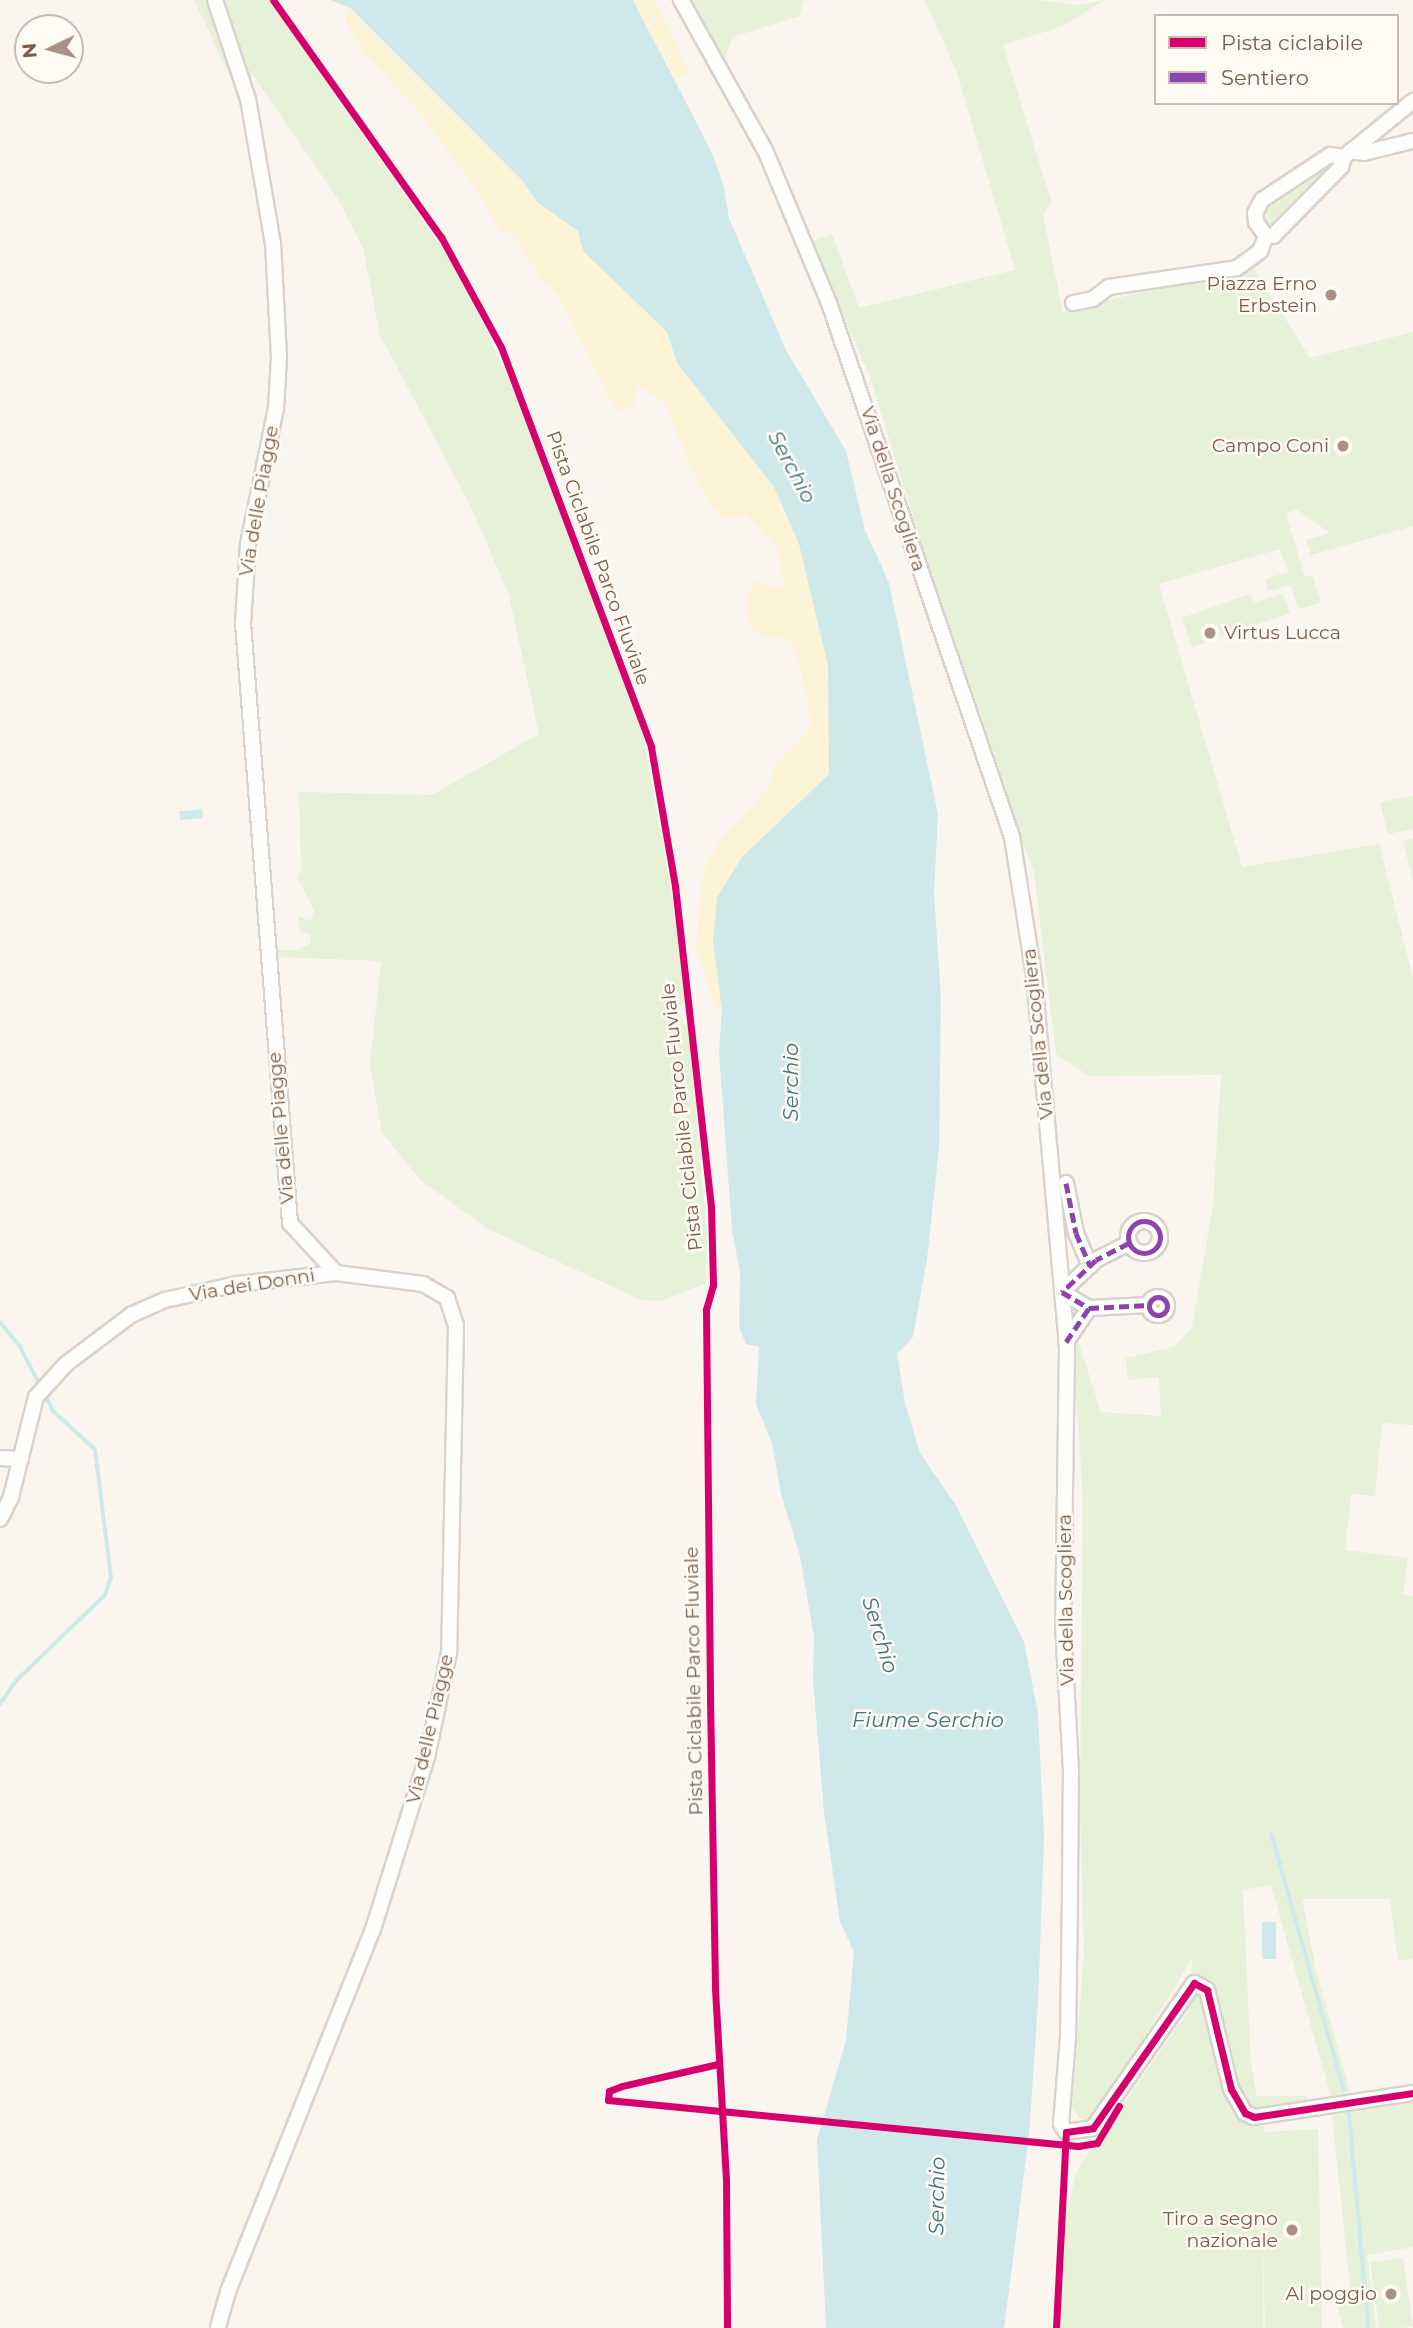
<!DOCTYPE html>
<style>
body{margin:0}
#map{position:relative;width:1413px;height:2328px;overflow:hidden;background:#faf5ee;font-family:Montserrat,sans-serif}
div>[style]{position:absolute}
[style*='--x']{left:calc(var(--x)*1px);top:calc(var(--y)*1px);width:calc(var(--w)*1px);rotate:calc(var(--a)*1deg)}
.green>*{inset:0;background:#e6f1d8;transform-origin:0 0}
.sand>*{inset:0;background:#fdf3d6}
.water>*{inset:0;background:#cfe9eb;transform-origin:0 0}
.stream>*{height:3.5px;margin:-1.75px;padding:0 1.75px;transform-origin:1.75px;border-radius:1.75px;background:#cfe9eb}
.roads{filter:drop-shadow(2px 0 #dad2cc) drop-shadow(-2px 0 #dad2cc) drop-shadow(0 2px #dad2cc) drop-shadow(0 -2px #dad2cc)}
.minor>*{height:14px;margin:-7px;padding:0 7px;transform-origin:7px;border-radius:7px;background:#fefefc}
.minor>.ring{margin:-7px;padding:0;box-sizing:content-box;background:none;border:14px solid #fefefc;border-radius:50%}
.quiet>*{height:5px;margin-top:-2.5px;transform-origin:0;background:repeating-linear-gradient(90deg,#8e44ad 0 10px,transparent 0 15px)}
.quiet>.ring{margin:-2.5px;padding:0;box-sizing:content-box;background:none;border:5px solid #8e44ad;border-radius:50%}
.cycleway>*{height:7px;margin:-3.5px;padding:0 3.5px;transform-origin:3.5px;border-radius:3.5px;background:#d6006c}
.dots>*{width:19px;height:19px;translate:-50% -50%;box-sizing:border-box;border:4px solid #fffaf2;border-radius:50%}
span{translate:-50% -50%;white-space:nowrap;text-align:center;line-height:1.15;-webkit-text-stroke:5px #fffaf2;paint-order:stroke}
.poi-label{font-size:19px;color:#7c5c4a}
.right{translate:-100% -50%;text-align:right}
.left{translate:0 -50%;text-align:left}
.street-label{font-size:19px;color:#7c5c4a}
.water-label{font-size:21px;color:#3b7682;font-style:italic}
.legend{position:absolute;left:1154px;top:14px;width:245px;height:91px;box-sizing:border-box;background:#fffaf2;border:2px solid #cbbbaf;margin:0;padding:9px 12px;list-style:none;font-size:21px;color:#7c5c4a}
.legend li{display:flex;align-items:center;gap:14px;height:35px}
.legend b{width:35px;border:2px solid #cbbbaf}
.north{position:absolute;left:14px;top:14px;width:70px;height:70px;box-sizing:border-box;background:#fffaf2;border:2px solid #cbbbaf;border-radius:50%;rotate:265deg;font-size:19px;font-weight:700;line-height:28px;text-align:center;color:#7c5c4a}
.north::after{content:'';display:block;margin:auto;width:24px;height:32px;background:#a89283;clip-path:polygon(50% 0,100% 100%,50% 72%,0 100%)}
</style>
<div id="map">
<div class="green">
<div style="clip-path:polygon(194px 0,269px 0,462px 277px,521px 408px,643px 735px,675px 913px,685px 1000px,678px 1011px,688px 1029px,707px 1234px,706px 1283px,661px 1301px,641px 1300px,488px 1229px,419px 1179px,382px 1132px,370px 1065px,381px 961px,276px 957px,275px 950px,297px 950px,311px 943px,309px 933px,301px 932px,298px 916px,311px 921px,314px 910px,297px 877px,301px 872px,299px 792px,432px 795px,539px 734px,509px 595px,471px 507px,380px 335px,363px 248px,338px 199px,253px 75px,236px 88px)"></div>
<div style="clip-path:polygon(687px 0,804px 0,799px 16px,733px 37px,724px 60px)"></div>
<div style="clip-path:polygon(925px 0,1039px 0,1079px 5px,1105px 0,1063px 26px,1003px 45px,1051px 201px,1043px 216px,1063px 312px,1251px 264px,1310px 358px,1413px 332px,1413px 526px,1311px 555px,1306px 540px,1330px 533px,1296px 509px,1286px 514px,1305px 577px,1312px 575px,1321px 603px,1299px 609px,1291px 585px,1268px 591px,1265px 579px,1288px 572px,1280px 549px,1159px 584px,1242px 867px,1379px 844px,1413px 978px,1413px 1425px,1382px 1423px,1375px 1496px,1351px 1494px,1345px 1550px,1408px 1558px,1403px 1594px,1413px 1596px,1413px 1959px,1398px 1961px,1390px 1899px,1302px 1899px,1316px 1970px,1350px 2092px,1331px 2096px,1271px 1885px,1243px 1890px,1251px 2065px,1257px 2096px,1307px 2096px,1305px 2105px,1261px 2111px,1264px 2132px,1318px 2129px,1322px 2328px,1265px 2328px,1263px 2236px,1263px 2328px,1060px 2328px,1066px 2215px,1077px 2170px,1187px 2013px,1193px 1957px,1093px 2121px,1080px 2119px,1072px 2108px,1084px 1954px,1080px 1805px,1083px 1500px,1073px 1344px,1079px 1344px,1101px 1412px,1161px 1416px,1159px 1377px,1128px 1380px,1126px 1358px,1174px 1347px,1192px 1327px,1213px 1205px,1221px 1075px,1089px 1076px,1056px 1054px,1034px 872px,980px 733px,869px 374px,810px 242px,832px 234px,859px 308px,1015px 270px,957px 73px)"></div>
<div style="clip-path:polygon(1331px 158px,1338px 164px,1274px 226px,1261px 219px,1261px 207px)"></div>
<div style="clip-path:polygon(1283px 593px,1290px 613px,1192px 647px,1182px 618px,1250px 594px,1254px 603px)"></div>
<div style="clip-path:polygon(1413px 796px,1413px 829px,1388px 834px,1380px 802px)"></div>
<div style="clip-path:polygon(1413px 839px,1413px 881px,1403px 841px)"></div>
<div style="clip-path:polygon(1413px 2102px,1413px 2247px,1367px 2255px,1376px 2328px,1343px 2328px,1332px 2289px,1350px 2287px,1332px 2115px)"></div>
<div style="left:1403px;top:2258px;width:69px;height:33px;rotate:82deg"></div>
</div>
<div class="sand">
<div style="clip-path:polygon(633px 0,654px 0,691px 75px,675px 76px)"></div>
<div style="clip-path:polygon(345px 6px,521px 179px,538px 203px,578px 231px,584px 251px,667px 332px,677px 363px,774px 487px,799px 544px,828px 666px,829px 774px,743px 856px,713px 941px,722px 1011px,715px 1006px,696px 947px,703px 874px,719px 842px,770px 787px,776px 763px,805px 736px,812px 720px,795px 648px,786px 638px,771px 638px,754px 630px,748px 616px,747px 596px,756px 580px,781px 589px,784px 580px,777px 547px,744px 513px,728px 519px,713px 507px,695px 476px,664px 401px,635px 384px,634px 405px,625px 411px,615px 408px,557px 293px,545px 283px,513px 235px,500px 231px,480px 194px,421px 114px,362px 49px,346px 21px)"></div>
</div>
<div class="water">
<div style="clip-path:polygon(331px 0,633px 0,710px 149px,723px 183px,729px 218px,786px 350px,846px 451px,865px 530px,889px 583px,938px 814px,934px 893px,941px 999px,939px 1148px,927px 1259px,913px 1337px,897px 1354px,905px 1403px,920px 1453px,957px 1507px,1024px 1642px,1038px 1713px,1044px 1837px,1038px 2003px,1029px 2136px,1004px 2328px,826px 2328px,817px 2140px,846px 2040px,854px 1952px,840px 1922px,824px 1812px,813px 1680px,814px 1637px,800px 1556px,781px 1494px,772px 1443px,756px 1404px,759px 1347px,746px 1344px,739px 1327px,740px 1273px,732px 1230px,719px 1052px,722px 1011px,713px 941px,717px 897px,743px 856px,829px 774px,828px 666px,799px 544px,774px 487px,677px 363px,667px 332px,583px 251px,578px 231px,538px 203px,521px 179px,350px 8px)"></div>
<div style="left:202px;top:809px;width:9px;height:23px;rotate:84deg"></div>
<div style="left:1262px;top:1922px;width:14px;height:37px"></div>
</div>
<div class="stream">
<div style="--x:0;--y:1322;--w:31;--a:50"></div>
<div style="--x:20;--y:1346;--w:44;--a:62.9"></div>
<div style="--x:0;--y:1704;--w:28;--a:-55"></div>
<div style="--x:16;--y:1681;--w:124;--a:-44"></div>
<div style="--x:105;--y:1595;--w:18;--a:-71"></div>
<div style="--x:111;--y:1578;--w:129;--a:-97.1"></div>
<div style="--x:95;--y:1450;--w:57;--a:-137.1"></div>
<div style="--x:53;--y:1411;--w:18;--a:-117"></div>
<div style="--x:1272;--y:1835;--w:265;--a:74.2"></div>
<div style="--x:1349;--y:2109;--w:220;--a:84.8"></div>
</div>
<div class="roads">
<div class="minor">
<div style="--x:215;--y:0;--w:104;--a:71.6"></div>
<div style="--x:248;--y:99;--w:146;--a:80.2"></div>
<div style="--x:273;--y:243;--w:115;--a:87"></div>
<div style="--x:279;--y:358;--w:50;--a:93.4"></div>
<div style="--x:276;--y:408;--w:139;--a:101.6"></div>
<div style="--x:248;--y:544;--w:79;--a:93.6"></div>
<div style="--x:243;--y:623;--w:602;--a:85.52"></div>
<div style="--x:290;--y:1223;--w:68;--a:47.4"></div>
<div style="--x:336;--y:1273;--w:88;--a:7.2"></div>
<div style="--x:423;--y:1284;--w:28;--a:30"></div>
<div style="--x:447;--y:1298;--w:28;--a:72"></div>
<div style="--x:456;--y:1325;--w:328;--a:91.2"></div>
<div style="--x:449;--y:1653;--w:106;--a:101.9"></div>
<div style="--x:427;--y:1757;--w:180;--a:107.4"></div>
<div style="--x:373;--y:1929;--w:391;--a:111.8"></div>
<div style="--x:228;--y:2292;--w:37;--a:106"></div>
<div style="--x:681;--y:0;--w:172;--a:60.8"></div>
<div style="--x:765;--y:150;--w:166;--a:67.3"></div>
<div style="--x:829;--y:303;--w:564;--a:71.08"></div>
<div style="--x:1012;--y:837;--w:141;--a:81"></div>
<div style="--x:1034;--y:976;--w:373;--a:84.9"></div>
<div style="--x:1067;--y:1348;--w:275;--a:90.8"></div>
<div style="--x:1063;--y:1623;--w:146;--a:86.9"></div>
<div style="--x:1071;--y:1769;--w:127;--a:90.5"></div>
<div style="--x:1070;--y:1896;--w:141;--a:90.8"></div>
<div style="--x:1068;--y:2037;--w:87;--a:94.6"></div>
<div style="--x:1061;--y:2124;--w:9;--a:58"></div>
<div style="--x:1066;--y:2132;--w:27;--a:-8"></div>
<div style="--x:1093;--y:2128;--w:177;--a:-55.1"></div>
<div style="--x:1194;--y:1983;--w:15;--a:28"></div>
<div style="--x:1207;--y:1990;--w:102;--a:76.4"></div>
<div style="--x:1231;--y:2089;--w:28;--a:60"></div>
<div style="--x:1245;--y:2113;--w:10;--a:24"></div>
<div style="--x:1254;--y:2117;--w:161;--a:-8.6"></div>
<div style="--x:1351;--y:151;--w:13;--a:9"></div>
<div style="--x:1364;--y:153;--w:50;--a:-13.8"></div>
<div style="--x:1266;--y:236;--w:17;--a:-126"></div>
<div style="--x:1256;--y:222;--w:9;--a:-96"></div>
<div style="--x:1255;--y:213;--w:15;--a:-62"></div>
<div style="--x:1262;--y:200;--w:82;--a:-33.5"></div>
<div style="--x:1330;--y:155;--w:14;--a:8"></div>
<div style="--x:1344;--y:157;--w:89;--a:-39.1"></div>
<div style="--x:1266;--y:236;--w:7;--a:0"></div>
<div style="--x:1273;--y:236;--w:97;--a:-45.4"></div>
<div style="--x:1341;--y:167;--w:10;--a:-73"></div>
<div style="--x:1073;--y:303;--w:20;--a:-11"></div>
<div style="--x:1093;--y:299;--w:20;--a:-37"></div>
<div style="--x:1109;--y:287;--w:129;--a:-8.4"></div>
<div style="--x:1237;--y:268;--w:29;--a:-36"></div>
<div style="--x:1260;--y:251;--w:16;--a:-68"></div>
<div style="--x:1066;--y:1183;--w:51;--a:78.7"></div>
<div style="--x:1076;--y:1233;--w:36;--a:67"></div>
<div class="ring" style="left:1128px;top:1221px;width:18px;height:18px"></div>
<div style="--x:1129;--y:1243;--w:37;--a:153"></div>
<div style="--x:1096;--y:1260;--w:47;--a:136.7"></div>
<div style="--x:1062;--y:1292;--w:31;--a:31"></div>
<div style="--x:1089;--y:1308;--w:60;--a:-2.9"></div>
<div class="ring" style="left:1149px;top:1297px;width:4px;height:4px"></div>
<div style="--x:1066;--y:1342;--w:41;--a:-55.9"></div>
<div style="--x:0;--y:1458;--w:21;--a:3"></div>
<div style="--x:0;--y:1519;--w:25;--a:-63"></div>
<div style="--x:11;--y:1497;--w:103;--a:-76"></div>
<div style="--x:36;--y:1397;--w:45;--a:-47.7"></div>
<div style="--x:66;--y:1364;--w:81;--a:-37"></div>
<div style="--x:131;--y:1315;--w:37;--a:-24"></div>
<div style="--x:165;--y:1300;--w:75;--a:-12.4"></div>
<div style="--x:238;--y:1284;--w:99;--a:-6.4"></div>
</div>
</div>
<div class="quiet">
<div style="--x:1066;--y:1183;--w:51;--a:78.7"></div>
<div style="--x:1076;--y:1233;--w:36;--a:67"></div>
<div class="ring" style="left:1128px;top:1221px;width:27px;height:27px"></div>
<div style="--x:1129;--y:1243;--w:37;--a:153"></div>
<div style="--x:1096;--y:1260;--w:47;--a:136.7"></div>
<div style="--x:1062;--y:1292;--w:31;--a:31"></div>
<div style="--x:1089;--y:1308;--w:60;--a:-2.9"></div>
<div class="ring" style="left:1149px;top:1297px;width:13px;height:13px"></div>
<div style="--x:1066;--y:1342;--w:41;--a:-55.9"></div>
</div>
<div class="cycleway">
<div style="--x:273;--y:0;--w:291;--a:54.7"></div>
<div style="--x:441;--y:237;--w:125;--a:61.4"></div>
<div style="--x:501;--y:347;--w:427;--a:69.4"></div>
<div style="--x:651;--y:747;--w:141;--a:80.2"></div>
<div style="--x:675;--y:886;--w:323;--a:83.6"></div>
<div style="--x:711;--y:1207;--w:78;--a:88.5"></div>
<div style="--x:713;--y:1285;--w:26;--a:106"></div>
<div style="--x:706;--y:1310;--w:388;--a:89.4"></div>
<div style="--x:710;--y:1698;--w:291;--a:89"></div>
<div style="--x:715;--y:1989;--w:189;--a:86.7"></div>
<div style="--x:726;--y:2178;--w:150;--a:89.6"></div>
<div style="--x:718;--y:2064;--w:98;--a:167.1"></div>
<div style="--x:622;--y:2086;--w:14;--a:159"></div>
<div style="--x:609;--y:2091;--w:9;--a:96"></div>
<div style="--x:608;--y:2100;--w:472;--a:5.6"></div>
<div style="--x:1078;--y:2146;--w:19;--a:-9"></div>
<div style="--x:1097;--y:2143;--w:43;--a:-59.3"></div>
<div style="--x:1056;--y:2328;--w:196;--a:-87.1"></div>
<div style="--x:1066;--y:2132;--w:27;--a:-8"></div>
<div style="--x:1093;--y:2128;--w:177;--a:-55.1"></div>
<div style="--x:1194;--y:1983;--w:15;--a:28"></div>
<div style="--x:1207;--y:1990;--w:102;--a:76.4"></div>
<div style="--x:1231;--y:2089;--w:28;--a:60"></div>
<div style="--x:1245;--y:2113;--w:10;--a:24"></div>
<div style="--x:1254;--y:2117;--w:161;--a:-8.6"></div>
</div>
<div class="dots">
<div style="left:1331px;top:295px;background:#a89283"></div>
<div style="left:1343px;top:446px;background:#a89283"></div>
<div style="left:1210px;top:633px;background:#a89283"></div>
<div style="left:1292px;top:2230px;background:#a89283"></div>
<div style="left:1391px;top:2294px;background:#a89283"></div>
</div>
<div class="poi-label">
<span class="right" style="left:1317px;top:295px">Piazza Erno<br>Erbstein</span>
<span class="right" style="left:1329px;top:446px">Campo Coni</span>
<span class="left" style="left:1224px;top:633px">Virtus Lucca</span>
<span class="right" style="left:1278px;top:2230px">Tiro a segno<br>nazionale</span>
<span class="right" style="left:1377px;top:2294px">Al poggio</span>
</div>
<div class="street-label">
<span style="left:893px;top:489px;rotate:72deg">Via della Scogliera</span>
<span style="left:259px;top:501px;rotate:-80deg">Via delle Piagge</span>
<span style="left:598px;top:558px;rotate:70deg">Pista Ciclabile Parco Fluviale</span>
<span style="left:1038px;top:1034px;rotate:-96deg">Via della Scogliera</span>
<span style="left:682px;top:1117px;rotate:-96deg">Pista Ciclabile Parco Fluviale</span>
<span style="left:281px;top:1128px;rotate:-95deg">Via delle Piagge</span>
<span style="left:252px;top:1285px;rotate:-9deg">Via dei Donni</span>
<span style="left:1066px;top:1600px;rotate:-91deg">Via della Scogliera</span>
<span style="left:694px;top:1681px;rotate:-91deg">Pista Ciclabile Parco Fluviale</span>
<span style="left:430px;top:1729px;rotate:-77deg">Via delle Piagge</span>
</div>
<div class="water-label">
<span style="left:792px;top:467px;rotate:62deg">Serchio</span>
<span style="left:791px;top:1082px;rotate:-90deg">Serchio</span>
<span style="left:880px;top:1635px;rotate:73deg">Serchio</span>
<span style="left:928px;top:1720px">Fiume Serchio</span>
<span style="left:937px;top:2196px;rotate:-89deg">Serchio</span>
</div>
<ul class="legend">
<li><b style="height:9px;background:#d6006c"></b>Pista ciclabile</li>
<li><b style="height:9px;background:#8e44ad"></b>Sentiero</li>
</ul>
<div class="north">N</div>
</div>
